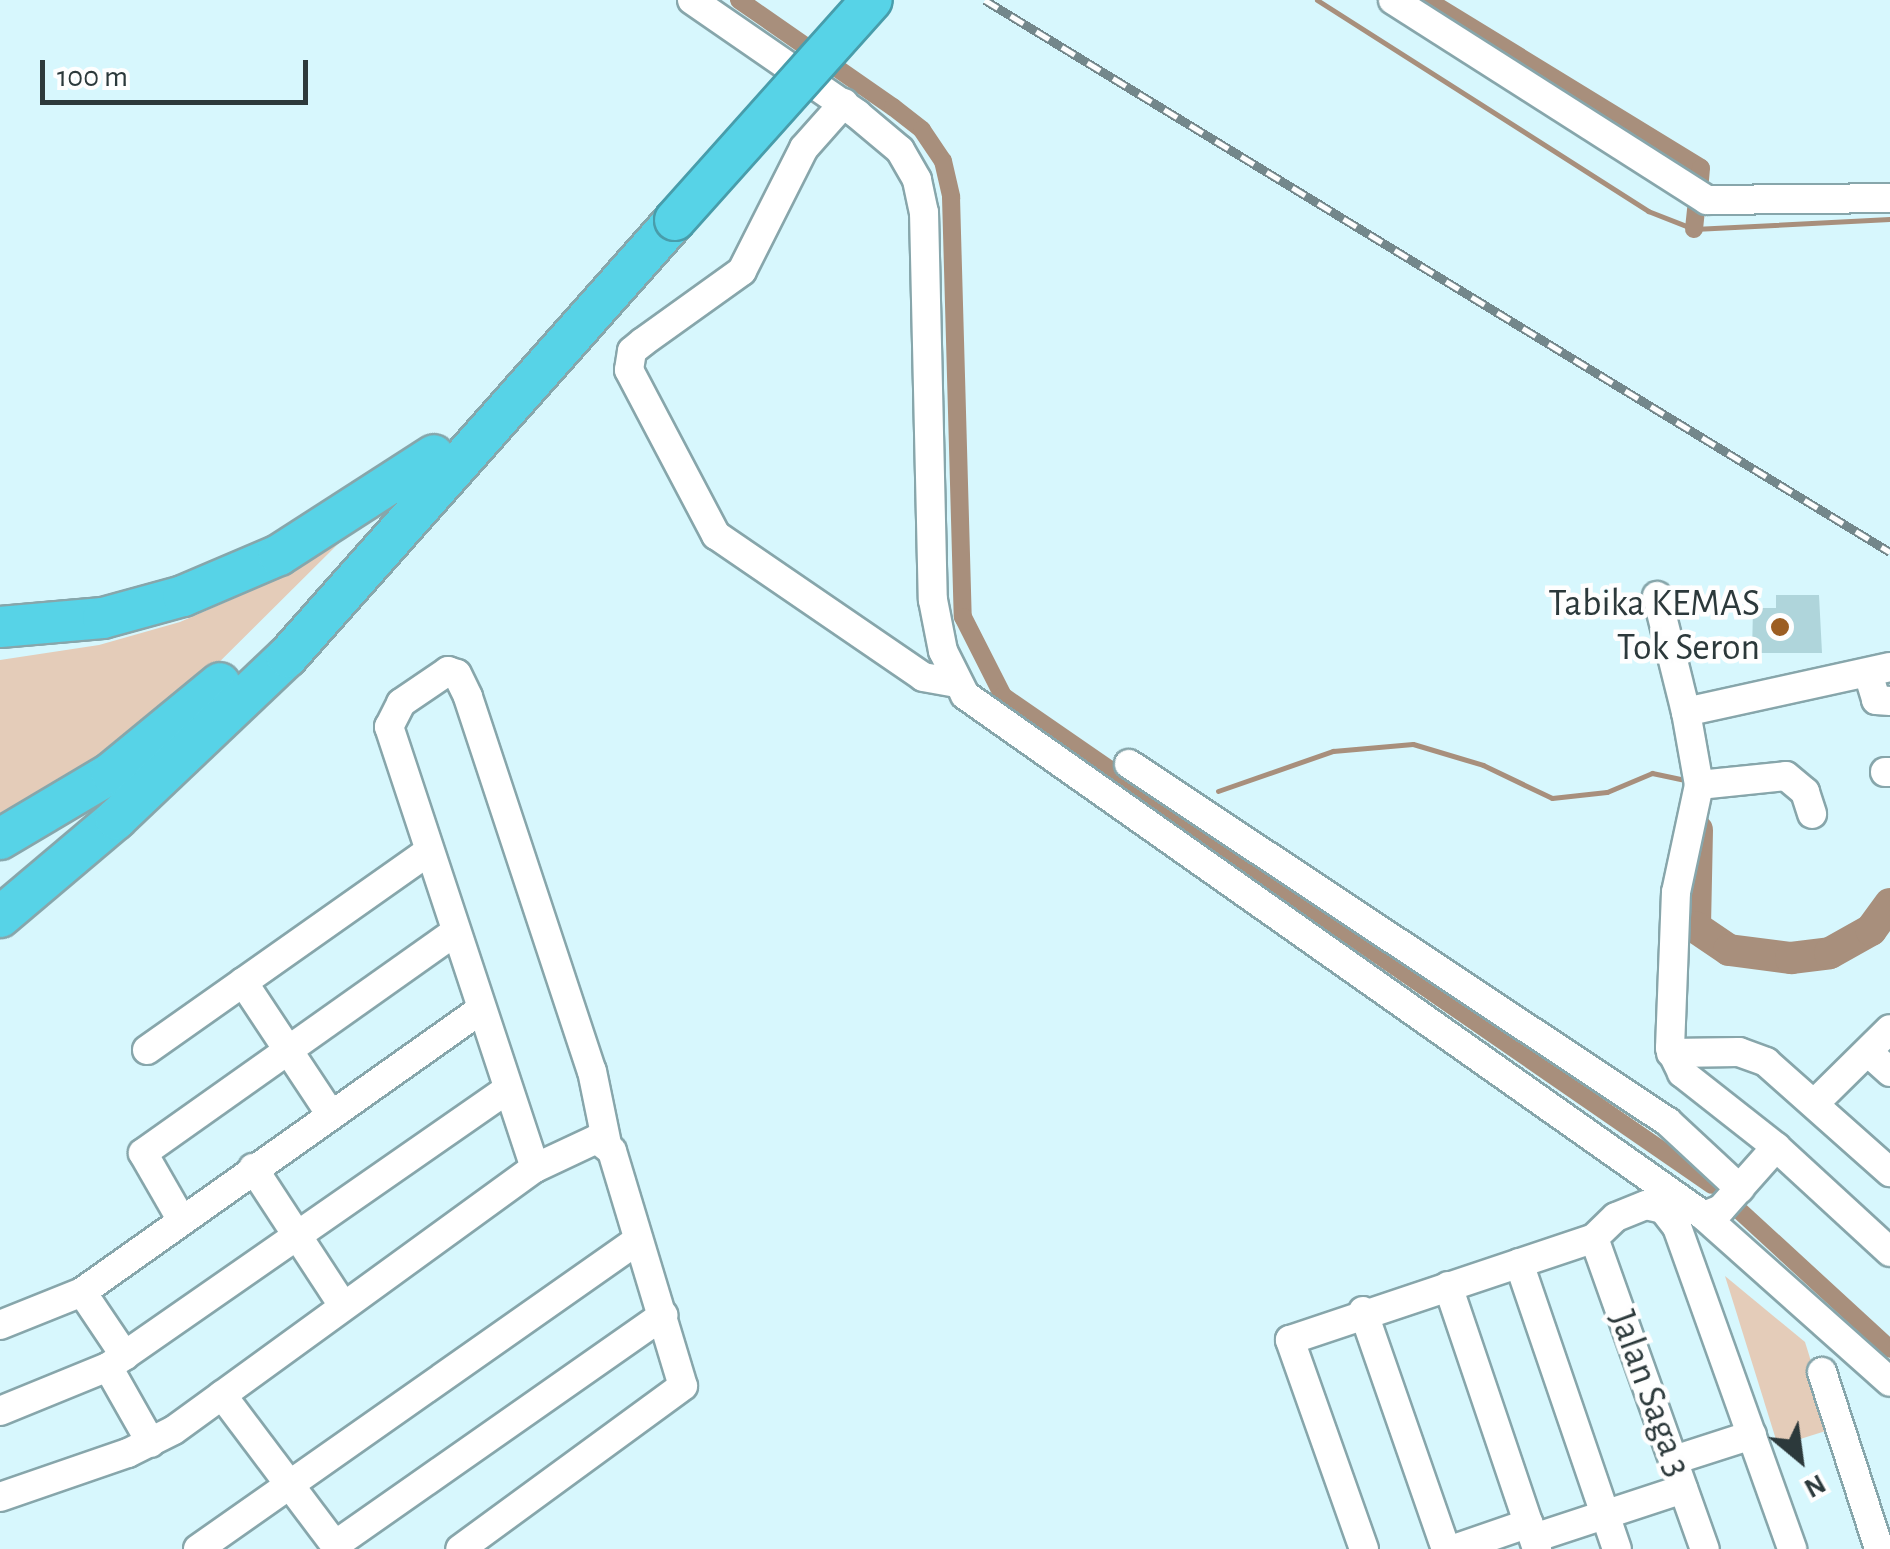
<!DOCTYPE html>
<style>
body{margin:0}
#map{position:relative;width:1890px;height:1549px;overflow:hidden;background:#d7f7fd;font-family:"Alegreya Sans",sans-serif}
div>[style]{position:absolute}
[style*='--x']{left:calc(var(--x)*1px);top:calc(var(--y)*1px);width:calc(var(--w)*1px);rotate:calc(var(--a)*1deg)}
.green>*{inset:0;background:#e4ccb9}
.stream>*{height:5px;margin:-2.5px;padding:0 2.5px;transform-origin:2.5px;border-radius:2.5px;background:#a88f7c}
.canal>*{height:18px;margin:-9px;padding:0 9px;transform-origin:9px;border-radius:9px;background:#a88f7c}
.river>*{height:32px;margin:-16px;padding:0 16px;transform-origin:16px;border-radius:16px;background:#a88f7c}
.building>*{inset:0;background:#afd5db}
.roads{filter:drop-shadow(2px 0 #87a6ab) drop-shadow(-2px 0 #87a6ab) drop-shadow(0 2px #87a6ab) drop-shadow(0 -2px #87a6ab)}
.minor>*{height:28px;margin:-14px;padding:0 14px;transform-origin:14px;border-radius:14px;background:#fff}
.highway>*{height:40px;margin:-20px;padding:0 20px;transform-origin:20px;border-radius:20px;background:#57d3e7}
.rail>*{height:9px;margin-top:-4.5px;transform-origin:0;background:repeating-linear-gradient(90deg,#fefefe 0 15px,#73878b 0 30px);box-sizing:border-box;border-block:2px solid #73878b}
.bridges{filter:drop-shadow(2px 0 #489dab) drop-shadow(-2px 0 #489dab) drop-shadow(0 2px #489dab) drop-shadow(0 -2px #489dab)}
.highway-bridge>*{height:40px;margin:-20px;padding:0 20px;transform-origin:20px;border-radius:20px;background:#57d3e7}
.dots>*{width:28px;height:28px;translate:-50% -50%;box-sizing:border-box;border:5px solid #fefefe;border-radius:50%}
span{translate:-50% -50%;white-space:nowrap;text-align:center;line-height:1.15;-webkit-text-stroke:9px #fefefe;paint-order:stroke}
.poi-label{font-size:38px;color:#2c393b}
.right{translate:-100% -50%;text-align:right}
.street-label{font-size:38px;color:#2c393b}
.north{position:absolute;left:1750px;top:1409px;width:100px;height:100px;-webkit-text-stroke:8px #fefefe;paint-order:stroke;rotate:151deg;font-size:28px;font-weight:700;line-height:40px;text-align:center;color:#2c393b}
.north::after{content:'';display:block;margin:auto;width:35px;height:45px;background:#2c393b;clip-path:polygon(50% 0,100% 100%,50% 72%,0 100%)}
.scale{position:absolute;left:40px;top:60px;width:268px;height:45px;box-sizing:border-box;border:5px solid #2c393b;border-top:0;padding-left:12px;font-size:30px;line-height:35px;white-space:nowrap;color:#2c393b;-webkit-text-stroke:8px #fefefe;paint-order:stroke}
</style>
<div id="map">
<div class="green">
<div style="clip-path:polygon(344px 538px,174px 707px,0 821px,0 660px,99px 645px,180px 622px,258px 588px)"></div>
<div style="clip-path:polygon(1725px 1276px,1805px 1342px,1832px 1429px,1778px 1446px)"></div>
</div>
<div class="stream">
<div style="--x:1317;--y:0;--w:393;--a:32.5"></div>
<div style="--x:1648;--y:211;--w:49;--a:21.4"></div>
<div style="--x:1694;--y:229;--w:196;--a:-2.9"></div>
<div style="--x:1218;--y:791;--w:122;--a:-19.2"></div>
<div style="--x:1333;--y:751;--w:80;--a:-5"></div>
<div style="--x:1413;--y:744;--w:73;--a:16.7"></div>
<div style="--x:1483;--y:765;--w:76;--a:25.6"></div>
<div style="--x:1552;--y:798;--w:55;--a:-6.2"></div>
<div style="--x:1607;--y:792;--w:49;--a:-22.9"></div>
<div style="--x:1652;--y:773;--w:35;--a:12"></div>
</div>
<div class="canal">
<div style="--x:739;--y:0;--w:188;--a:34.8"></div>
<div style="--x:893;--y:107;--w:37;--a:38"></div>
<div style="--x:922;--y:130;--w:37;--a:56"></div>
<div style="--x:943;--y:161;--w:37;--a:77"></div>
<div style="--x:951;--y:197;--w:420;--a:88.4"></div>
<div style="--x:963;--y:617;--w:89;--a:63.1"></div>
<div style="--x:1003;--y:696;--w:861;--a:34.59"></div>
<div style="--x:1427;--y:0;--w:321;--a:31.5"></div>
<div style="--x:1701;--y:168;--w:12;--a:95"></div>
<div style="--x:1694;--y:229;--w:31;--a:-84"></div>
<div style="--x:1741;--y:1212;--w:202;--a:42.6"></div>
</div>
<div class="river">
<div style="--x:1697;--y:830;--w:97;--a:91.2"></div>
<div style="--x:1695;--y:927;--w:41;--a:34.1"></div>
<div style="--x:1729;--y:950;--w:63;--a:7.4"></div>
<div style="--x:1791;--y:958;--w:39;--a:-7"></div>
<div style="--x:1830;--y:953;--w:47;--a:-29.3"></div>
<div style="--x:1871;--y:930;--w:32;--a:-54"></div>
</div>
<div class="building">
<div style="clip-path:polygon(1776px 595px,1819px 595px,1822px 653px,1752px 653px,1753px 608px,1776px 608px)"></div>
</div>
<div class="roads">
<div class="minor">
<div style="--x:692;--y:0;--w:201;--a:34.6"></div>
<div style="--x:857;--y:114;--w:56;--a:39.9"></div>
<div style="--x:900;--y:150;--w:34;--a:60"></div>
<div style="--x:917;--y:180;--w:33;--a:78"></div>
<div style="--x:924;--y:212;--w:388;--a:88.7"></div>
<div style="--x:933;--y:600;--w:52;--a:78.9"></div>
<div style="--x:943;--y:651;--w:49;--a:63.4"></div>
<div style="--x:965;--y:695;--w:904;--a:35.18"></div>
<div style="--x:1704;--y:1216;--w:249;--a:41.7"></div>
<div style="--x:1393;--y:0;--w:372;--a:32.5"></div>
<div style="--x:1707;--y:200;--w:183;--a:-0.6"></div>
<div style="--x:844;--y:103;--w:60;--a:131.6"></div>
<div style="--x:804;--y:148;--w:138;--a:116.8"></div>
<div style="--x:742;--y:271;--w:122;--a:144.4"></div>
<div style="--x:643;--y:342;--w:14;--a:141"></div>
<div style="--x:632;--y:351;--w:19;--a:99"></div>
<div style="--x:629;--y:370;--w:187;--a:62.2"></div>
<div style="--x:716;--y:535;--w:251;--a:34.4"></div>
<div style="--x:923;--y:677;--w:34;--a:10"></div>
<div style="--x:1657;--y:596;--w:120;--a:76"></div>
<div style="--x:1890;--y:667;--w:209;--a:167.6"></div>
<div style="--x:1686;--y:712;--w:74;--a:79.9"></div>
<div style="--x:1699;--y:785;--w:109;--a:102.1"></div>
<div style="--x:1676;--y:892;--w:156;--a:92.2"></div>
<div style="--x:1670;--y:1048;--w:28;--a:64"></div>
<div style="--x:1682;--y:1073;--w:120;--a:38.2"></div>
<div style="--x:1776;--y:1147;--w:155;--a:42.6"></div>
<div style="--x:1868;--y:673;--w:28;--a:73"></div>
<div style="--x:1876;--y:700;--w:14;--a:4"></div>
<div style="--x:1129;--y:764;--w:647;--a:33.59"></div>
<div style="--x:1668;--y:1122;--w:98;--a:42.9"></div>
<div style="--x:1885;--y:772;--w:5;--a:0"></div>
<div style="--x:1699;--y:785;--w:87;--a:-5.9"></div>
<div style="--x:1786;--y:776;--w:25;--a:40"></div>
<div style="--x:1805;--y:792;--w:23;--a:72"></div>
<div style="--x:243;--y:982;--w:159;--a:56.5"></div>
<div style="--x:147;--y:1050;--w:344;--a:-35.2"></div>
<div style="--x:1868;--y:1052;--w:30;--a:42"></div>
<div style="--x:1671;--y:1053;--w:68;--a:-0.8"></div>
<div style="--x:1739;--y:1052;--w:29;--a:20"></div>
<div style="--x:1766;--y:1062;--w:166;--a:41.6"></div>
<div style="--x:1815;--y:1103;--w:105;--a:-44.6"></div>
<div style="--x:253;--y:1168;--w:163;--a:56.8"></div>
<div style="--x:535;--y:1168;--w:465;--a:-108.3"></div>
<div style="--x:389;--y:727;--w:27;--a:-63"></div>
<div style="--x:401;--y:703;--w:57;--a:-34.2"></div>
<div style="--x:448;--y:671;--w:9;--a:18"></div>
<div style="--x:457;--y:674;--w:25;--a:64"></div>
<div style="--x:468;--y:697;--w:394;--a:71.7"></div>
<div style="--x:592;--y:1071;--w:75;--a:78.4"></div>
<div style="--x:1704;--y:1216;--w:18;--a:-22"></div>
<div style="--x:1721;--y:1209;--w:83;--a:-48.4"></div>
<div style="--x:181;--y:1219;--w:76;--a:-119.9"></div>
<div style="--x:143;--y:1153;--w:382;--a:-35.3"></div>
<div style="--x:1594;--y:1238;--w:330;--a:70.4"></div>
<div style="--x:1519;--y:1263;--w:302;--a:71.1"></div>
<div style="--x:1448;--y:1286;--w:278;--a:71.3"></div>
<div style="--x:82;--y:1292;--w:77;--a:56.1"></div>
<div style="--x:1363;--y:1311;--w:252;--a:70.8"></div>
<div style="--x:0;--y:1325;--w:88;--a:-21.9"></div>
<div style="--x:82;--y:1292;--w:489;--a:-35.3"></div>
<div style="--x:108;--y:1367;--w:87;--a:60.5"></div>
<div style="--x:1822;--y:1372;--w:186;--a:72.1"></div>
<div style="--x:222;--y:1395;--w:193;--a:53"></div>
<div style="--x:0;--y:1411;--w:117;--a:-22.2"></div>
<div style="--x:108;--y:1367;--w:487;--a:-34.8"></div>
<div style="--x:1674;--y:1460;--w:82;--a:-17.8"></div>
<div style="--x:0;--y:1497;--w:135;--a:-19"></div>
<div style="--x:128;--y:1453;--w:51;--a:-26.6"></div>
<div style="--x:174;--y:1430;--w:446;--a:-36"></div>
<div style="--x:535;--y:1168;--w:68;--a:-25.1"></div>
<div style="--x:597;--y:1139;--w:19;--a:39"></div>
<div style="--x:612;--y:1151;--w:245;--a:73.2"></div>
<div style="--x:683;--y:1386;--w:276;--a:143.8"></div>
<div style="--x:1534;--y:1538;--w:157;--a:-18.2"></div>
<div style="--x:335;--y:1545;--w:401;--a:-35"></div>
<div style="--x:198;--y:1549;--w:538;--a:-35.08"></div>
<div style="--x:1364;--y:1549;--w:222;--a:-109.5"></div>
<div style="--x:1290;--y:1340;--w:321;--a:-18.5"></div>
<div style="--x:1594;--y:1238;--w:30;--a:-44"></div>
<div style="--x:1616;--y:1217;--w:32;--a:-22"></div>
<div style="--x:1646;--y:1205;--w:17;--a:13"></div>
<div style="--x:1663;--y:1209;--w:23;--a:52"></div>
<div style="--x:1677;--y:1227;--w:342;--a:70.3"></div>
<div style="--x:1454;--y:1549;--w:79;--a:-19.1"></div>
</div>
<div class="highway">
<div style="--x:0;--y:627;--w:103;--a:-5"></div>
<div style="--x:103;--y:618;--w:83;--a:-15.4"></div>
<div style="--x:183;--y:596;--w:104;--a:-23.1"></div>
<div style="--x:279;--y:555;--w:184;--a:-32.8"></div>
<div style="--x:0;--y:839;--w:129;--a:-30.7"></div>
<div style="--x:111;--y:773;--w:141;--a:-39.5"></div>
<div style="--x:0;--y:917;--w:152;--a:-40.2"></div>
<div style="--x:116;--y:819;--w:236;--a:-43.5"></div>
<div style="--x:287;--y:657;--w:584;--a:-48.4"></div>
</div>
</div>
<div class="rail">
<div style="--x:985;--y:0;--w:1060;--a:31.38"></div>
</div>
<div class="bridges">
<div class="highway-bridge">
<div style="--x:675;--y:220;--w:295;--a:-48.2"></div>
</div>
</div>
<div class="dots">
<div style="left:1780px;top:627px;background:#9c5e23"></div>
</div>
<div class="poi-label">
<span class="right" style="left:1760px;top:627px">Tabika KEMAS<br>Tok Seron</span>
</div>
<div class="street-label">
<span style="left:1649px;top:1394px;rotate:70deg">Jalan Saga 3</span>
</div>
<div class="north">N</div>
<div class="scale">100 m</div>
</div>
